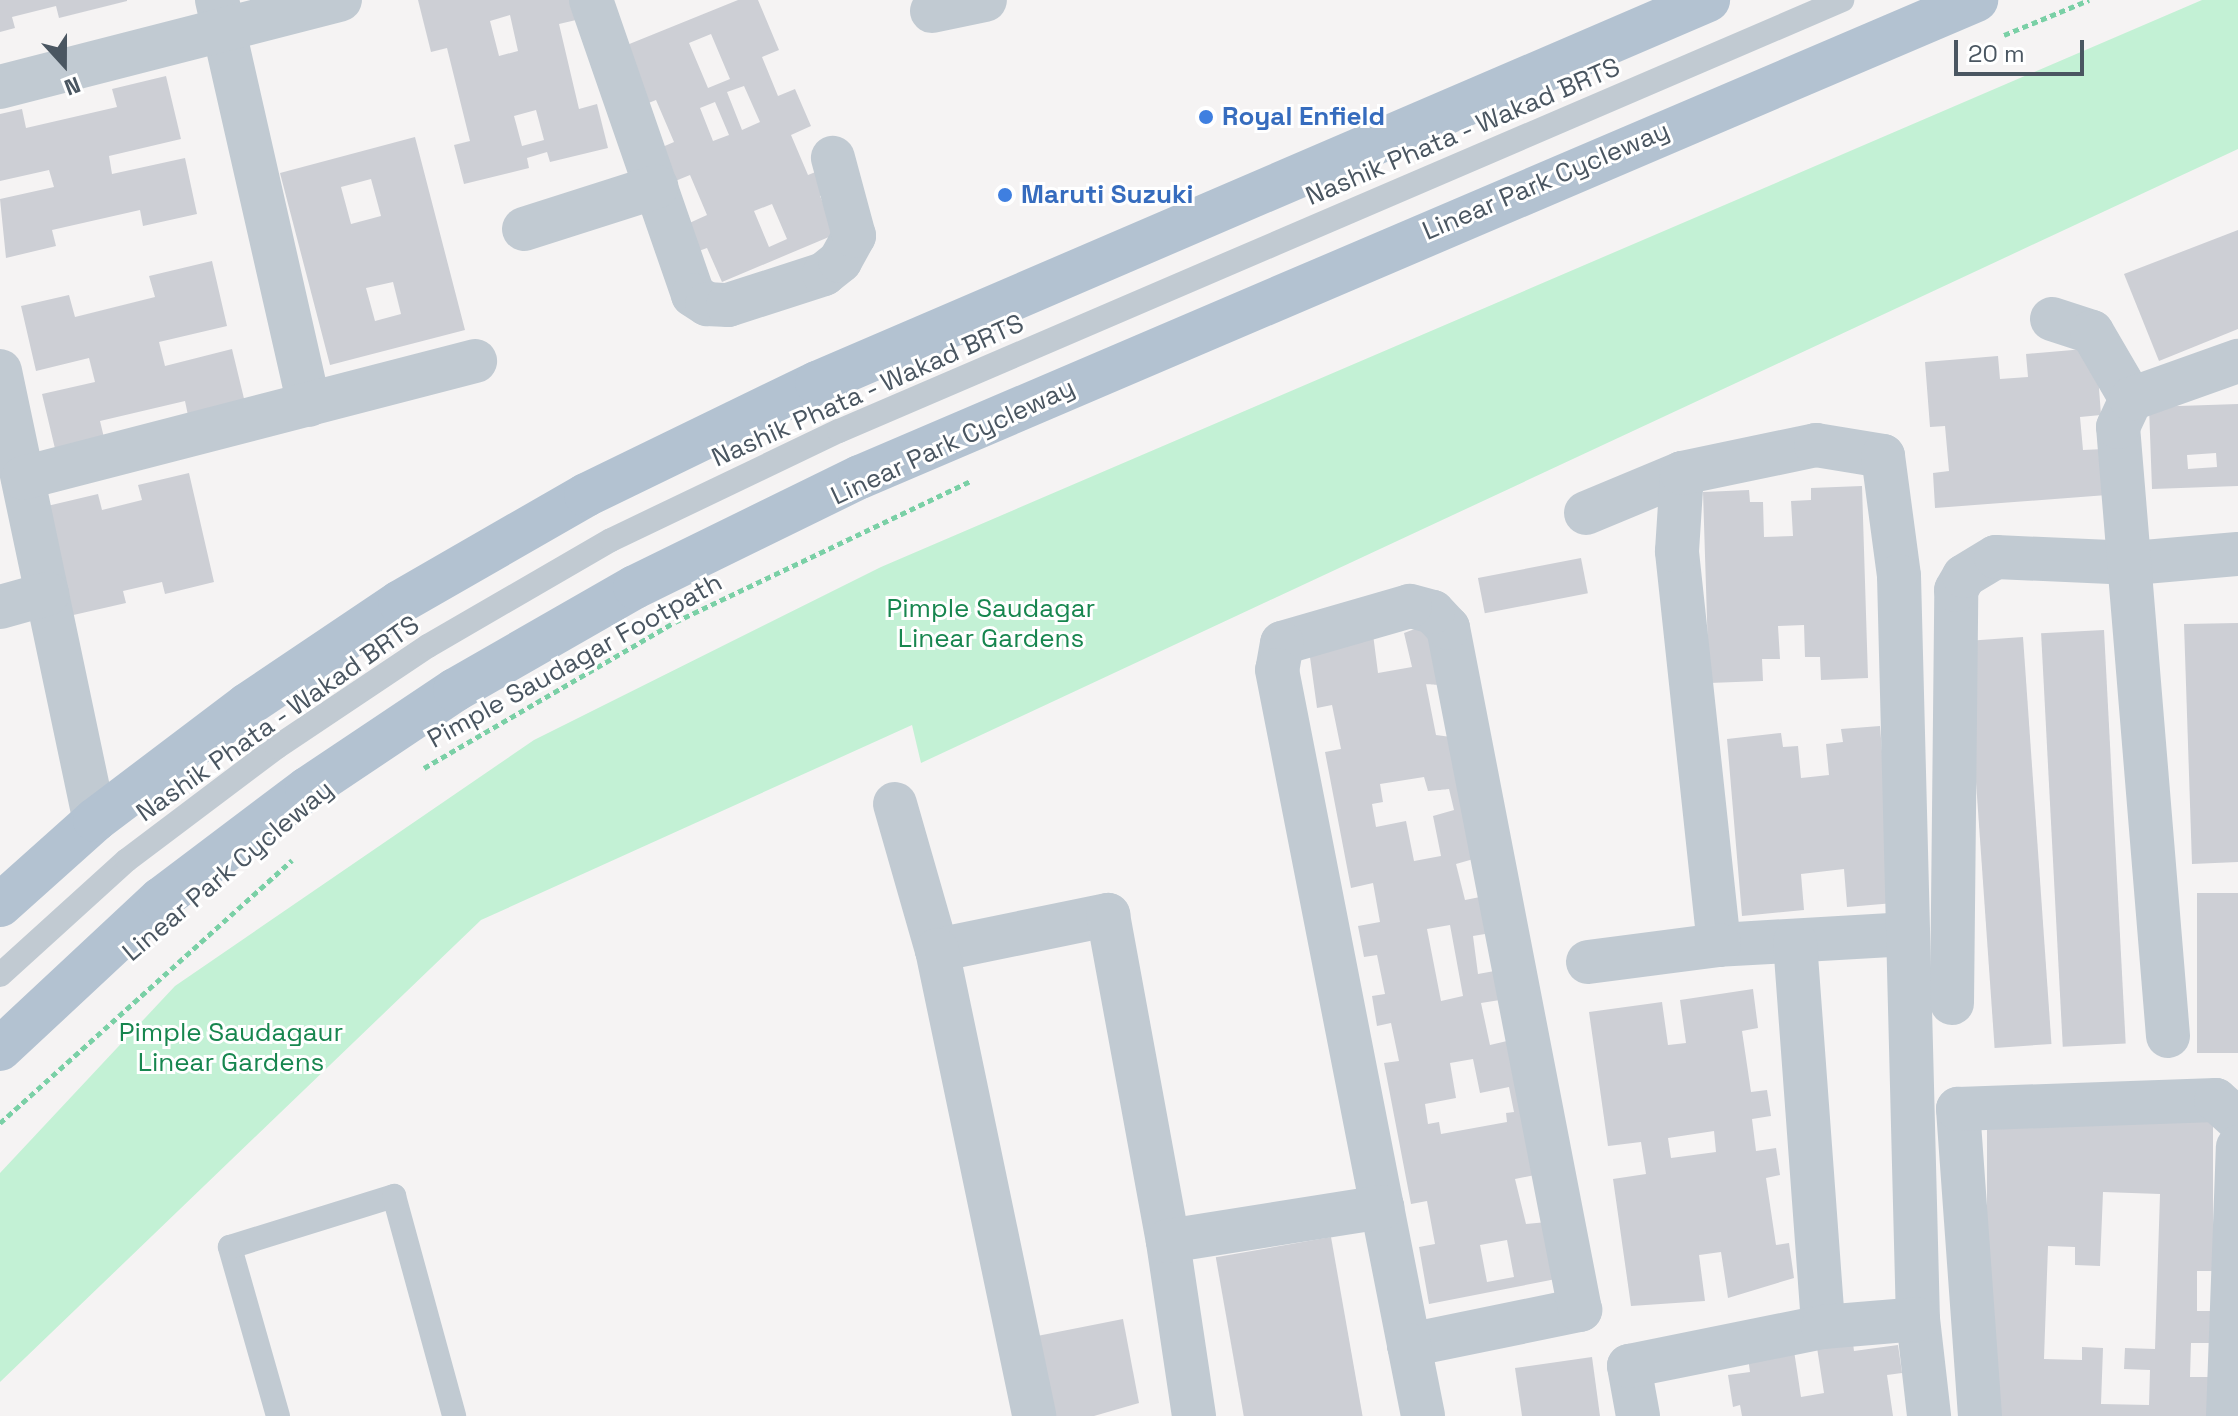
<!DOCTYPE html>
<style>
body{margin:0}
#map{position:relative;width:2238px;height:1416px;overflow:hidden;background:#f5f3f3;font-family:"Space Grotesk",sans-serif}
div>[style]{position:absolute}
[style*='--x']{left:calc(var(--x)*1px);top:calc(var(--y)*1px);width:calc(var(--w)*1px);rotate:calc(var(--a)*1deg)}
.green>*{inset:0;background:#c3f1d5}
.building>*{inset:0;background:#cdcfd5;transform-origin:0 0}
.path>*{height:5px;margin-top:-2.5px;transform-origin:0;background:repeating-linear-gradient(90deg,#7ad0a6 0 6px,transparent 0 10px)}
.lane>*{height:24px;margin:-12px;padding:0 12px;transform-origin:12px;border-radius:12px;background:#c1cad2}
.street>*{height:44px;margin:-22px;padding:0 22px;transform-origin:22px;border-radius:22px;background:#c1cad2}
.primary>*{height:44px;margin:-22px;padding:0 22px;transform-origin:22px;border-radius:22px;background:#b3c2d1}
.dots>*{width:22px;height:22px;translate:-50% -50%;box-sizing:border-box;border:4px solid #fff;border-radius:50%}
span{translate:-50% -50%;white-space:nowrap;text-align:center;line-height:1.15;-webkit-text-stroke:6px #fff;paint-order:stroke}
.shop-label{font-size:26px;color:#366cbe;font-weight:700}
.left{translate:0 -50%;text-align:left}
.street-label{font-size:26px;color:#4a5661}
.park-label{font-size:26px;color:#17864f}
.north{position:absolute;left:24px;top:24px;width:80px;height:80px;-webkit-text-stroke:6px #fff;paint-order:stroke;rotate:159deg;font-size:22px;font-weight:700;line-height:32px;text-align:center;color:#4a5661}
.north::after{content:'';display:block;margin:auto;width:28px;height:36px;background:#4a5661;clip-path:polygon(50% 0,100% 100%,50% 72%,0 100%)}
.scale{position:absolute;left:1954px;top:40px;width:130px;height:36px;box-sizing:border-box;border:4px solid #4a5661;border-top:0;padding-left:10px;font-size:24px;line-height:28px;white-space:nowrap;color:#4a5661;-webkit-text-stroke:6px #fff;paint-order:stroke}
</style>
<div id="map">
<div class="green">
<div style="clip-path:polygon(2202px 0,2238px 0,2238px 149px,921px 763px,912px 725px,481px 920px,0 1382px,0 1173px,175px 986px,534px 740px,881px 567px)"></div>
</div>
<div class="building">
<div style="clip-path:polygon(0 0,127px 0,127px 1px,59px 18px,56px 6px,12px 17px,15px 28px,0 32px)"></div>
<div style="clip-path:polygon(evenodd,418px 0,571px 0,576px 20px,559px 24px,579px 109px,597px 104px,608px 148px,550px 162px,547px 152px,527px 158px,529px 168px,464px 184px,454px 145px,470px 141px,447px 48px,431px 52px,418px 0,510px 15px,518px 51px,499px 56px,490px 21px,510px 15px,418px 0,536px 110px,544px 140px,522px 146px,514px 116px,536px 110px)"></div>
<div style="clip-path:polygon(evenodd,738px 0,758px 0,779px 50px,762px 57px,778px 96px,795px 89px,811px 126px,791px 135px,808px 175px,828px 167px,837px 189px,820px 196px,836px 234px,722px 282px,707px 248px,696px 252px,685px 225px,707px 215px,690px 175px,668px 184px,653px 151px,674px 142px,656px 100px,636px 108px,617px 49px,738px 0,711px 34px,730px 79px,708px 88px,689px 43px,711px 34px,738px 0,744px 86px,760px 122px,742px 130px,727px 92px,744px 86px,738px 0,715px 102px,729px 135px,713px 141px,700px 108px,715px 102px,738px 0,772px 204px,787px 239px,769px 247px,754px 211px,772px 204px)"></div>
<div style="clip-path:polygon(166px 76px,181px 139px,109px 156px,112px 174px,185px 158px,197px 214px,143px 226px,140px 210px,52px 230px,56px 246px,6px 258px,0 199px,54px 187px,49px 170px,0 181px,0 114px,22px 109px,26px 128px,117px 107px,112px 89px)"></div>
<div style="clip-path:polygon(evenodd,415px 137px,465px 330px,330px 365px,280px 173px,415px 137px,371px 179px,381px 216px,351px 224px,341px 187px,371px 179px,415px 137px,393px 282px,401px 314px,375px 321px,366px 288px,393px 282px)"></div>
<div style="clip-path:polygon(2238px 230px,2238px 329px,2159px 361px,2124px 274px)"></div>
<div style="clip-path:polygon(212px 261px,227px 326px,159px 342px,165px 366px,232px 349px,247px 411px,190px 425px,185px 401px,100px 421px,106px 446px,57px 457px,42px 394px,95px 382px,89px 358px,36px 371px,21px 306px,69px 295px,75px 317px,155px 297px,149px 276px)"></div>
<div style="clip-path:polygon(2096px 348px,2101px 415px,2080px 417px,2083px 450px,2104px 449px,2107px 495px,1935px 508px,1933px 473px,1949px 471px,1945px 426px,1930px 427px,1925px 362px,1998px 356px,2000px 379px,2028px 377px,2026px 354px)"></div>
<div style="clip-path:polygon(evenodd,2238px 404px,2238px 486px,2152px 489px,2149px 407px,2238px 404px,2216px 453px,2217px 467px,2188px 469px,2187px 455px,2216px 453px)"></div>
<div style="clip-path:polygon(189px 473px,214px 582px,165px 594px,162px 582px,123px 591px,126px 603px,69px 616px,43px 507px,98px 494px,102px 510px,142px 500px,138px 485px)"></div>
<div style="clip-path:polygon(1862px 486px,1868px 678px,1821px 680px,1820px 657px,1805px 657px,1804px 625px,1778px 626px,1780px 659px,1762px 659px,1763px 681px,1709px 683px,1703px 492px,1749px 490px,1750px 502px,1763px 502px,1764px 537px,1793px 536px,1791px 501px,1811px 500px,1811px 488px)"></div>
<div style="left:1581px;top:558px;width:36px;height:105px;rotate:79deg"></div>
<div style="clip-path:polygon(2238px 623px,2238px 862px,2192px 864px,2184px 624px)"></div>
<div style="clip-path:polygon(evenodd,1428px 624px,1442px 685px,1426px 684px,1436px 735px,1451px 737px,1477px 858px,1456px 864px,1465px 900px,1485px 896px,1491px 933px,1473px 936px,1478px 974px,1500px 970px,1500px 1000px,1481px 1003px,1490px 1045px,1507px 1041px,1535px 1175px,1515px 1179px,1526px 1224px,1547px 1222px,1561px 1278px,1429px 1304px,1419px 1247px,1435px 1244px,1427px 1201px,1411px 1204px,1384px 1063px,1399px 1061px,1391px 1023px,1377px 1026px,1372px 996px,1385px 994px,1377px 955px,1364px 957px,1358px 926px,1380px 922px,1373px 883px,1351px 888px,1325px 752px,1341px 749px,1332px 705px,1317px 708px,1309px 650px,1373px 634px,1378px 673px,1412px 667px,1404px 633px,1428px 624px,1424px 777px,1428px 791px,1449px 789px,1454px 810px,1433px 816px,1441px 856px,1414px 861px,1406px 821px,1376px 827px,1372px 804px,1383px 802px,1380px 784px,1424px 777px,1428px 624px,1450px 925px,1463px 996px,1441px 1001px,1427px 929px,1450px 925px,1428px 624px,1473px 1059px,1480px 1093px,1509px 1087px,1514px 1112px,1506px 1113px,1507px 1122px,1441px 1134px,1439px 1122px,1428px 1124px,1425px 1104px,1456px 1098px,1450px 1063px,1473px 1059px,1428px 624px,1507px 1240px,1514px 1277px,1487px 1282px,1480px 1245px,1507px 1240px)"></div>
<div style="left:2104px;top:630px;width:414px;height:63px;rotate:87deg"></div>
<div style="left:2023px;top:637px;width:408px;height:57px;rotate:86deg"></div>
<div style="clip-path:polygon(1880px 726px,1894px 903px,1847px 907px,1844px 869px,1801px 874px,1804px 910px,1742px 916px,1727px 739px,1781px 733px,1783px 747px,1798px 746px,1801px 778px,1829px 775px,1826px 744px,1843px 742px,1841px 729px)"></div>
<div style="left:2238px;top:893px;width:160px;height:41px;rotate:90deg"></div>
<div style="clip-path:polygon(evenodd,1753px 989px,1758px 1028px,1742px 1031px,1751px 1092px,1767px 1090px,1771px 1116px,1752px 1119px,1756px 1151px,1776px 1148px,1780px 1175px,1766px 1178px,1776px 1245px,1789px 1243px,1794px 1278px,1728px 1298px,1721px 1252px,1699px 1255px,1705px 1301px,1631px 1306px,1613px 1179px,1646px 1174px,1641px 1142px,1608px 1146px,1589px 1012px,1662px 1002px,1668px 1045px,1686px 1043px,1680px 1000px,1753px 989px,1714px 1131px,1716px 1152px,1671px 1158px,1668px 1138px,1714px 1131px)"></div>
<div style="clip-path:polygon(evenodd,2213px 1108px,2213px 1271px,2197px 1271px,2197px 1311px,2214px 1311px,2213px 1343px,2191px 1343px,2190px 1377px,2213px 1377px,2210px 1416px,1987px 1416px,1987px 1110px,2213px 1108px,2103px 1192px,2160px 1194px,2155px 1349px,2125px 1348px,2124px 1369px,2150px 1370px,2149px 1405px,2101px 1404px,2103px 1348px,2082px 1347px,2082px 1360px,2044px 1359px,2048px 1246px,2075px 1247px,2075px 1265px,2100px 1266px,2103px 1192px)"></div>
<div style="left:1331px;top:1237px;width:182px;height:117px;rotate:80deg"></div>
<div style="clip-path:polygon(1123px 1319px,1139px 1403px,1094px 1416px,1037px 1416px,1022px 1339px)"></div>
<div style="clip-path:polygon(1852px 1336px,1854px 1351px,1898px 1345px,1902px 1373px,1887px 1375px,1893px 1416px,1742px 1416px,1740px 1405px,1733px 1407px,1728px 1375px,1750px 1372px,1747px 1350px,1793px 1344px,1801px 1397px,1824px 1393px,1816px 1341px)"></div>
<div style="clip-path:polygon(1592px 1357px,1600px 1416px,1522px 1416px,1515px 1368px)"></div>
</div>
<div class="path">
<div style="--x:2004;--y:35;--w:92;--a:-22.4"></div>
<div style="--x:424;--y:768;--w:290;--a:-30.2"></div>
<div style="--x:675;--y:622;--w:328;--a:-25.5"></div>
<div style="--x:0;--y:1123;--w:393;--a:-42"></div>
</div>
<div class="lane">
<div style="--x:0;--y:975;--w:171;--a:-42.2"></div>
<div style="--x:127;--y:860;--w:188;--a:-37"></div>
<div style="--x:277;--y:747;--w:182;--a:-33.8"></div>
<div style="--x:428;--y:646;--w:211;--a:-30.1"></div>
<div style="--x:611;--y:540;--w:253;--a:-25.6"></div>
<div style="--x:839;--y:431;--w:1092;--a:-23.25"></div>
<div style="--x:278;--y:1416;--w:176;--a:-105.9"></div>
<div style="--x:230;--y:1247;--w:172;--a:-17.3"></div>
<div style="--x:394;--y:1196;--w:228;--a:74.7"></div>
</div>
<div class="street">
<div style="--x:217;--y:0;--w:415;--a:77.2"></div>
<div style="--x:591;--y:0;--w:312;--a:70.9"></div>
<div style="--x:693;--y:295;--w:17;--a:33"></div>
<div style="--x:707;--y:304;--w:21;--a:3"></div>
<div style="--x:728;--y:305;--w:101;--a:-17.9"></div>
<div style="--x:824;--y:274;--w:21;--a:-39"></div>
<div style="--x:840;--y:261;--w:29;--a:-61"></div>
<div style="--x:854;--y:236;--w:81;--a:-105.1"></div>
<div style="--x:932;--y:11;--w:54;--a:-11.7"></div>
<div style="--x:0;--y:87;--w:351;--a:-14.4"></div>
<div style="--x:524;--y:229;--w:139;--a:-17.7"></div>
<div style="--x:2052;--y:319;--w:42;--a:18"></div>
<div style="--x:2092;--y:332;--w:78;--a:59.8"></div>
<div style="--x:0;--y:371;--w:459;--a:78.1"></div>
<div style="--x:23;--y:478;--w:467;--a:-14.5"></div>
<div style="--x:1586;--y:513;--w:104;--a:-22.6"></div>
<div style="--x:0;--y:607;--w:49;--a:-15.5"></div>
<div style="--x:895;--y:804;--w:152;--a:74"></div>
<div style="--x:937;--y:950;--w:175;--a:-11.6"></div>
<div style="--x:1108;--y:915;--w:331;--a:79.6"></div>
<div style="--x:1908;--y:934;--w:189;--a:176.7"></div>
<div style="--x:1719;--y:945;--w:396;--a:-96.1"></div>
<div style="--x:1677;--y:551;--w:78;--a:-86.3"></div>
<div style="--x:1682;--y:473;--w:137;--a:-11.8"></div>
<div style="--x:1816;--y:445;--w:68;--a:9.3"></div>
<div style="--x:1883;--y:456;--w:121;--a:82.4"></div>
<div style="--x:1899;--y:576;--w:743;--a:88.54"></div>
<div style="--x:1918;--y:1319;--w:98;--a:83.5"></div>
<div style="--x:1795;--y:942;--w:386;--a:85.8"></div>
<div style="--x:937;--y:950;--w:476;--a:78.2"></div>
<div style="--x:1588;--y:962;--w:132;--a:-7.4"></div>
<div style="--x:1952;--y:1003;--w:413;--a:-89.4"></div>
<div style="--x:1956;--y:590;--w:16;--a:-60"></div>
<div style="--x:1964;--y:576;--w:37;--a:-31"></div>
<div style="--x:1996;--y:557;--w:137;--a:2.5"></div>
<div style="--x:2133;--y:563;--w:105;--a:-4.9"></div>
<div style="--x:2168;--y:1036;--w:611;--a:-94.69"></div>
<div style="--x:2118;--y:427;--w:31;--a:-65"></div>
<div style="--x:2131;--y:399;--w:114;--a:-19.6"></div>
<div style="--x:1409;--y:1345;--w:175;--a:-11.6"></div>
<div style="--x:1580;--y:1310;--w:695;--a:-100.95"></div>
<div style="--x:1448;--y:628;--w:22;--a:-133"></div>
<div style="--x:1433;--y:612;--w:24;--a:-165"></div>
<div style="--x:1410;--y:606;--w:133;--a:163.9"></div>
<div style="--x:1282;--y:643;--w:27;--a:100"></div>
<div style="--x:1277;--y:670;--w:547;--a:78.94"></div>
<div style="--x:1382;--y:1207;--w:141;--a:78.9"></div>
<div style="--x:1409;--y:1345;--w:72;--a:78.8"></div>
<div style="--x:1194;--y:1416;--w:177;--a:-98.5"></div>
<div style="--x:1168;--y:1241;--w:217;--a:-9"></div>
<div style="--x:1638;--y:1416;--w:51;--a:-100.2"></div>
<div style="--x:1629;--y:1366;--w:198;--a:-11.4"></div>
<div style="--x:1823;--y:1327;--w:95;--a:-4.8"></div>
<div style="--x:1980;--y:1416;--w:308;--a:-94.1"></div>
<div style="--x:1958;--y:1109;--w:258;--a:-2"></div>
<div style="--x:2216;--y:1100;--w:30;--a:42"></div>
<div style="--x:2228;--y:1416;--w:269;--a:-87.9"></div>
</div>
<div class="primary">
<div style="--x:0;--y:905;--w:127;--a:-41.8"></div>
<div style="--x:95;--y:820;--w:191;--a:-37.1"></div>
<div style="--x:247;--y:705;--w:184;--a:-33.9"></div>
<div style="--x:400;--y:602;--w:215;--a:-29.9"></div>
<div style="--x:586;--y:495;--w:257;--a:-25.9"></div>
<div style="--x:817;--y:383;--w:970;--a:-23.26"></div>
<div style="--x:0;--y:1049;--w:220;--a:-43"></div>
<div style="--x:161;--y:899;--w:183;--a:-37"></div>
<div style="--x:307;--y:789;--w:178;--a:-33.8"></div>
<div style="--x:455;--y:690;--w:207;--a:-29.8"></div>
<div style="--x:635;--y:587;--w:250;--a:-26.1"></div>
<div style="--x:860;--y:477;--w:1214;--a:-23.14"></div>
</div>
<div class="dots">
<div style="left:1206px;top:117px;background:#3f7fe0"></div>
<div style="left:1005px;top:195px;background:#3f7fe0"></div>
</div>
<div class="shop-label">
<span class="left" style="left:1222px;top:117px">Royal Enfield</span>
<span class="left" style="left:1021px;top:195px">Maruti Suzuki</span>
</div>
<div class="street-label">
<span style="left:1463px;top:132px;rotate:-23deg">Nashik Phata - Wakad BRTS</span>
<span style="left:1546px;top:181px;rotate:-23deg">Linear Park Cycleway</span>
<span style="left:868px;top:391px;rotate:-24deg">Nashik Phata - Wakad BRTS</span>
<span style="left:953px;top:442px;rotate:-25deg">Linear Park Cycleway</span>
<span style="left:575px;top:661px;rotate:-29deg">Pimple Saudagar Footpath</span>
<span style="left:278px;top:719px;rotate:-35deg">Nashik Phata - Wakad BRTS</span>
<span style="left:228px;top:871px;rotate:-40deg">Linear Park Cycleway</span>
</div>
<div class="park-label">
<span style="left:991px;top:624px">Pimple Saudagar<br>Linear Gardens</span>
<span style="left:231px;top:1048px">Pimple Saudagaur<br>Linear Gardens</span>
</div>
<div class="north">N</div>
<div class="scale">20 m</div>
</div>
